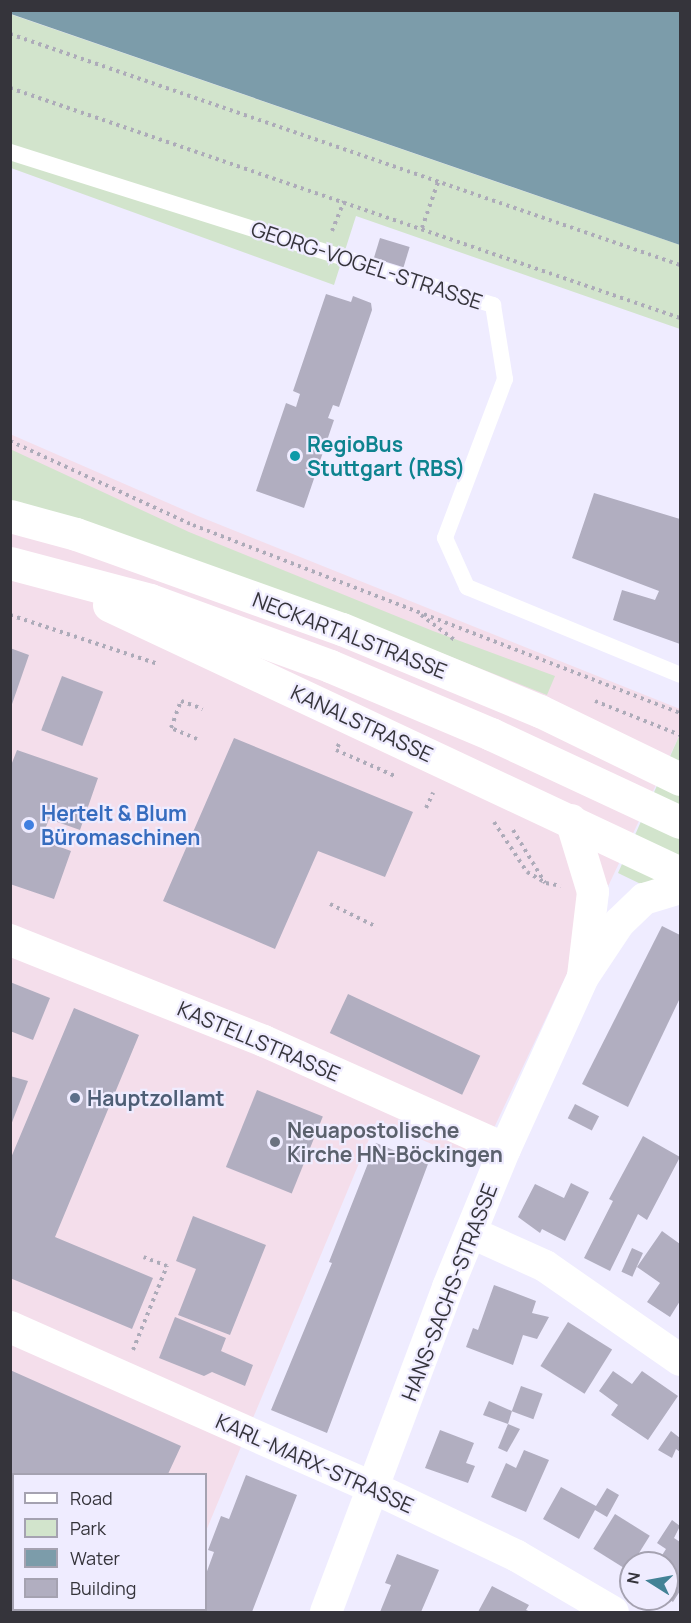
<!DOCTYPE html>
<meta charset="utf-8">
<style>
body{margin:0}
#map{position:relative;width:691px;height:1623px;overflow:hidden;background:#efecff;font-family:Manrope,sans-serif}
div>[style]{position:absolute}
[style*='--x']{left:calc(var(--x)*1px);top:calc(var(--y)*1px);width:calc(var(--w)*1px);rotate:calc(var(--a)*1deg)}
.commercial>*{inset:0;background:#f4deeb}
.green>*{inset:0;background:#d2e4cc}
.water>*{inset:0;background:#7c9caa}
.building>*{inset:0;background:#b1aec0;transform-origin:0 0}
.path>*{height:4px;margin-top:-2px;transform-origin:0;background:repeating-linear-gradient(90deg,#adabb9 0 3px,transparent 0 7.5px)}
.service>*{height:16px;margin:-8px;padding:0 8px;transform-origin:8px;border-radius:8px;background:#fff}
.minor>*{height:32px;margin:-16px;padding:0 16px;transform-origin:16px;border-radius:16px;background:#fff}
.primary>*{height:33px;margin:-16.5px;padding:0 16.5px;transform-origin:16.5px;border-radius:16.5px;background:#fff}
.dots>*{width:16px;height:16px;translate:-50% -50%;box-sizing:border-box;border:3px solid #efecff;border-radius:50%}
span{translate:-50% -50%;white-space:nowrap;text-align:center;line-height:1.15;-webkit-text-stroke:4.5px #efecff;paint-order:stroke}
.street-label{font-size:21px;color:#35343b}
.culture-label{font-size:21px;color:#0d838f;font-weight:700}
.left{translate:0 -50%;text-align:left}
.shop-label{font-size:21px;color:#366cbe;font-weight:700}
.service-label{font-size:21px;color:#4e5e75;font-weight:700}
.worship-label{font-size:21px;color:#5b616d;font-weight:700}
.frame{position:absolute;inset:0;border:12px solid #35343b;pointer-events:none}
.legend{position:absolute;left:12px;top:1473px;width:195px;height:138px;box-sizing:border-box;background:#efecff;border:2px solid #a5a2b1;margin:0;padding:8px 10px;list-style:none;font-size:18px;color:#35343b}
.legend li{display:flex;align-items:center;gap:12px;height:30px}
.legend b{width:30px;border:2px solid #a5a2b1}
.north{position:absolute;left:619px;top:1551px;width:60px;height:60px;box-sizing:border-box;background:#efecff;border:2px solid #a5a2b1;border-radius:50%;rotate:281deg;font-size:16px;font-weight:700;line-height:24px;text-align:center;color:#35343b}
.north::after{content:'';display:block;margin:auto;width:21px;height:27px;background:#438296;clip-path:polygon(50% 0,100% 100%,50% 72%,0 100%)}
</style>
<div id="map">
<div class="commercial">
<div style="clip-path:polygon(10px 434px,198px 516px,680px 709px,680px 734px,477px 1164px,377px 1120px,206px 1531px,206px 1474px,14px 1474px,14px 1610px,175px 1610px,174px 1612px,11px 1612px)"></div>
</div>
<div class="green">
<div style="clip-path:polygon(10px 14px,680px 245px,680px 329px,356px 216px,334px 285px,11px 168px)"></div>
<div style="clip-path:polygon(10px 449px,189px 532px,433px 631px,555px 676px,547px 695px,333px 610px,11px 506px)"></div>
<div style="clip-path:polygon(680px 734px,680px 903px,618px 873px)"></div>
</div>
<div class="water">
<div style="clip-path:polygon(11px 10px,680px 11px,680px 245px,11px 14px)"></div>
</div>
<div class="building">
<div style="left:380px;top:238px;width:31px;height:21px;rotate:17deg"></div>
<div style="clip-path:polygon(326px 294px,351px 302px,353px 296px,371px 303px,372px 310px,339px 407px,333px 405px,328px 418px,334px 420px,304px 508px,256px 491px,286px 403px,296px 407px,300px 394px,293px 391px)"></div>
<div style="clip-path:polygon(594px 493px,680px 519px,680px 644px,613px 620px,622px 590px,655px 600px,659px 591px,572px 558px)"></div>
<div style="clip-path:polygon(10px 648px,29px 655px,11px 707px,10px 706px)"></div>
<div style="left:62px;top:676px;width:44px;height:58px;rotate:21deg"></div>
<div style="clip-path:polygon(234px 738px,413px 812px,385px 877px,318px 851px,275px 949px,163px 901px)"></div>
<div style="clip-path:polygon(17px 750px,98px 778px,80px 830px,49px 819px,41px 840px,71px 851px,54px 899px,10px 884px,10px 768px)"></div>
<div style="clip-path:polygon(662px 926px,680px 935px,680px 998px,628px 1107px,582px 1084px)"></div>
<div style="clip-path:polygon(10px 982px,50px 998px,33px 1040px,10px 1031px)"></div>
<div style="left:348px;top:994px;width:146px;height:43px;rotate:25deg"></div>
<div style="clip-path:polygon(74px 1008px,139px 1035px,55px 1237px,153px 1278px,132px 1329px,10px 1278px,10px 1160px)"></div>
<div style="clip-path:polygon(10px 1076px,28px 1081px,11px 1125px,10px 1125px)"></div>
<div style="left:257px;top:1090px;width:71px;height:83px;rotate:22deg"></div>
<div style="left:575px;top:1104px;width:27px;height:16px;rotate:27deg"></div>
<div style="clip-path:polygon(643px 1136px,680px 1157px,647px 1220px,638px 1214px,610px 1271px,584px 1258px,613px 1201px,609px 1199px)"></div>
<div style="clip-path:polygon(376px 1143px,428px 1164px,327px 1433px,271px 1410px,332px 1263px,329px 1262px)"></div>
<div style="clip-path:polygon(571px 1183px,589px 1192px,565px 1241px,542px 1229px,540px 1233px,518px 1217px,535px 1184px,564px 1198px)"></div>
<div style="clip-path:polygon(193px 1216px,266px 1245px,230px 1335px,178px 1315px,196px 1269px,176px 1261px)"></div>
<div style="clip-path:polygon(662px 1231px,680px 1244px,680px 1301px,670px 1317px,647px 1302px,660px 1283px,637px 1267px)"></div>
<div style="left:632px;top:1248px;width:12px;height:26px;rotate:24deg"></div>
<div style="clip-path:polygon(494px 1285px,536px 1301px,532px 1313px,549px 1317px,537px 1339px,523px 1335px,513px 1365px,466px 1347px,473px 1328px,478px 1330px)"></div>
<div style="clip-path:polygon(175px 1317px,226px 1338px,221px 1351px,253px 1365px,245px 1386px,212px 1372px,204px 1376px,159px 1358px)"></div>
<div style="left:568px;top:1322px;width:52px;height:52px;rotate:32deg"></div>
<div style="clip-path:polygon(10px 1370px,181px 1446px,168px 1474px,14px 1474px,14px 1604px)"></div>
<div style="clip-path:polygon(613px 1371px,632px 1384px,642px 1371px,678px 1396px,648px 1440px,611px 1415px,618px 1405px,599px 1391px)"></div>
<div style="left:521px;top:1386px;width:23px;height:27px;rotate:20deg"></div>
<div style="clip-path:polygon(489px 1401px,512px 1411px,508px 1424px,483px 1415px)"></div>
<div style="clip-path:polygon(508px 1424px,520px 1429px,507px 1452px,498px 1448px)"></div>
<div style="clip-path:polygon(440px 1430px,474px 1443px,466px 1463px,475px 1466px,468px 1483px,425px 1468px)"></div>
<div style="clip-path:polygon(671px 1431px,680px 1438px,680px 1452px,676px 1449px,672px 1458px,658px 1450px)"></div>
<div style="clip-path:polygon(524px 1450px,549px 1460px,526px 1512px,491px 1497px,506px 1463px,516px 1468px)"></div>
<div style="clip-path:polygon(246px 1475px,297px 1495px,252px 1612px,191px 1612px,206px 1610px,206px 1574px,214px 1552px,208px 1550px,221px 1516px,229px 1519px)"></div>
<div style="clip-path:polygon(561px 1487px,596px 1506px,607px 1488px,619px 1495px,607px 1517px,595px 1510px,579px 1539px,543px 1519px)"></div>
<div style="left:615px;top:1514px;width:41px;height:41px;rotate:32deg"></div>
<div style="clip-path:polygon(672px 1520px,680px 1526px,674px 1538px,680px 1542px,680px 1591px,673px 1602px,667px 1598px,667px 1563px,657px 1563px,666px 1549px,657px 1543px)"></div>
<div style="clip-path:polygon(397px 1554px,439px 1570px,421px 1612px,380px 1612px,391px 1585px,385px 1583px)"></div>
<div style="clip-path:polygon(492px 1586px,529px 1605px,526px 1610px,531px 1612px,478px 1612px)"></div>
<div style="clip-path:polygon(66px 1610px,109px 1610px,107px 1612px)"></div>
</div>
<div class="path">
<div style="--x:10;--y:34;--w:709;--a:19.02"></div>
<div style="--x:10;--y:88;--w:708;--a:18.95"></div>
<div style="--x:422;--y:228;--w:49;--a:-70.8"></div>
<div style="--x:332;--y:231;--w:32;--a:-68"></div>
<div style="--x:10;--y:441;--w:201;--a:24.7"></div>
<div style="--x:193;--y:525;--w:522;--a:21.11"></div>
<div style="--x:10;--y:615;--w:156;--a:18.3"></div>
<div style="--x:421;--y:615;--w:44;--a:36.6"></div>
<div style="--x:595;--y:701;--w:92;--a:21.8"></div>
<div style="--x:197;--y:739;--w:28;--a:-157"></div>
<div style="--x:171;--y:728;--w:29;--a:-70"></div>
<div style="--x:181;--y:701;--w:23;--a:20"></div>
<div style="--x:339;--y:744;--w:7;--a:117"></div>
<div style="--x:336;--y:750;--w:64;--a:23.8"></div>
<div style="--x:426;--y:808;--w:17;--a:-65"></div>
<div style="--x:494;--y:822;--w:60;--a:56.6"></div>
<div style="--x:527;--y:872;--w:22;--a:30"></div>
<div style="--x:546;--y:883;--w:15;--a:11"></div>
<div style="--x:513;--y:830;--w:62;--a:58.9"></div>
<div style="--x:330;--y:904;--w:50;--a:26.1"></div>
<div style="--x:133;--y:1350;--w:91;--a:-68"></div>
<div style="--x:167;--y:1266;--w:25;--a:-159"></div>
</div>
<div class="service">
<div style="--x:10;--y:152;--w:507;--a:17.58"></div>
<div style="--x:493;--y:305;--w:75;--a:80.8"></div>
<div style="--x:505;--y:379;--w:170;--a:110.7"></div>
<div style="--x:445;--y:538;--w:54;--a:65.8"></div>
<div style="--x:467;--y:587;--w:230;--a:22.4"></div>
</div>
<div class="minor">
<div style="--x:571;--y:820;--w:75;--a:73"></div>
<div style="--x:593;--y:892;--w:85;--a:96.8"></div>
<div style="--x:10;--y:940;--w:273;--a:21.7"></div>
<div style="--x:264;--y:1041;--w:264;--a:24.1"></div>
<div style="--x:472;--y:1233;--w:80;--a:24.3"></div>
<div style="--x:545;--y:1266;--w:165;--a:34.8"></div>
<div style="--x:10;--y:1327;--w:398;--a:23.9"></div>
<div style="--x:374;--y:1488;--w:158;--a:25.4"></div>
<div style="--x:517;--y:1556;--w:111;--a:30.3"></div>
<div style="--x:326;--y:1612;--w:347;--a:-69.4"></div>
<div style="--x:448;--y:1287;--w:149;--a:-67.6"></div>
<div style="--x:505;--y:1149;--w:189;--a:-65.6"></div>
<div style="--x:583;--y:977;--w:65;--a:-56.3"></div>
<div style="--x:619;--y:923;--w:35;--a:-44"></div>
<div style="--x:644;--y:899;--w:38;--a:-17"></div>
</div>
<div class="primary">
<div style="--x:10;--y:516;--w:68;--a:15.3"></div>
<div style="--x:76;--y:534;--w:282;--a:19.7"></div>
<div style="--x:342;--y:629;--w:214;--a:22.5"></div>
<div style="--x:540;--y:711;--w:156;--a:25.9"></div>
<div style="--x:10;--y:563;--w:145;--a:14.8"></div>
<div style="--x:150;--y:600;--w:192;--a:20.1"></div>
<div style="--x:330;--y:666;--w:175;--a:22.9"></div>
<div style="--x:491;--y:734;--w:208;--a:25"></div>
<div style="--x:109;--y:605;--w:631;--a:25.14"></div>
</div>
<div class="dots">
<div style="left:295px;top:456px;background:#0f9aa8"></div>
<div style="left:29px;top:825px;background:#3f7fe0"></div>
<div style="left:75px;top:1098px;background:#5c6f8a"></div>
<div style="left:275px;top:1142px;background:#6b7280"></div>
</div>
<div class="street-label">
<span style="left:367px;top:265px;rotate:18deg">GEORG-VOGEL-STRASSE</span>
<span style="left:350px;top:635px;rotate:21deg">NECKARTALSTRASSE</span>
<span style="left:362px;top:723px;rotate:25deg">KANALSTRASSE</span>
<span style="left:259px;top:1041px;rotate:23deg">KASTELLSTRASSE</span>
<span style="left:449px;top:1292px;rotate:-69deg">HANS-SACHS-STRASSE</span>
<span style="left:315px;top:1463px;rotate:24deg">KARL-MARX-STRASSE</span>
</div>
<div class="culture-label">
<span class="left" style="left:307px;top:456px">RegioBus<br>Stuttgart (RBS)</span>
</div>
<div class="shop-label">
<span class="left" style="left:41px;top:825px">Hertelt &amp; Blum<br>Büromaschinen</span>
</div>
<div class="service-label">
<span class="left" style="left:87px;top:1098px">Hauptzollamt</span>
</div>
<div class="worship-label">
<span class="left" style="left:287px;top:1142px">Neuapostolische<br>Kirche HN-Böckingen</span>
</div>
<div class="frame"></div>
<ul class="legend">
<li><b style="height:8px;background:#fff"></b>Road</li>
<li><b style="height:16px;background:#d2e4cc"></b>Park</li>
<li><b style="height:16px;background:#7c9caa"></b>Water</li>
<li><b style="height:16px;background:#b1aec0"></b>Building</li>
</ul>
<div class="north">N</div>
</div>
